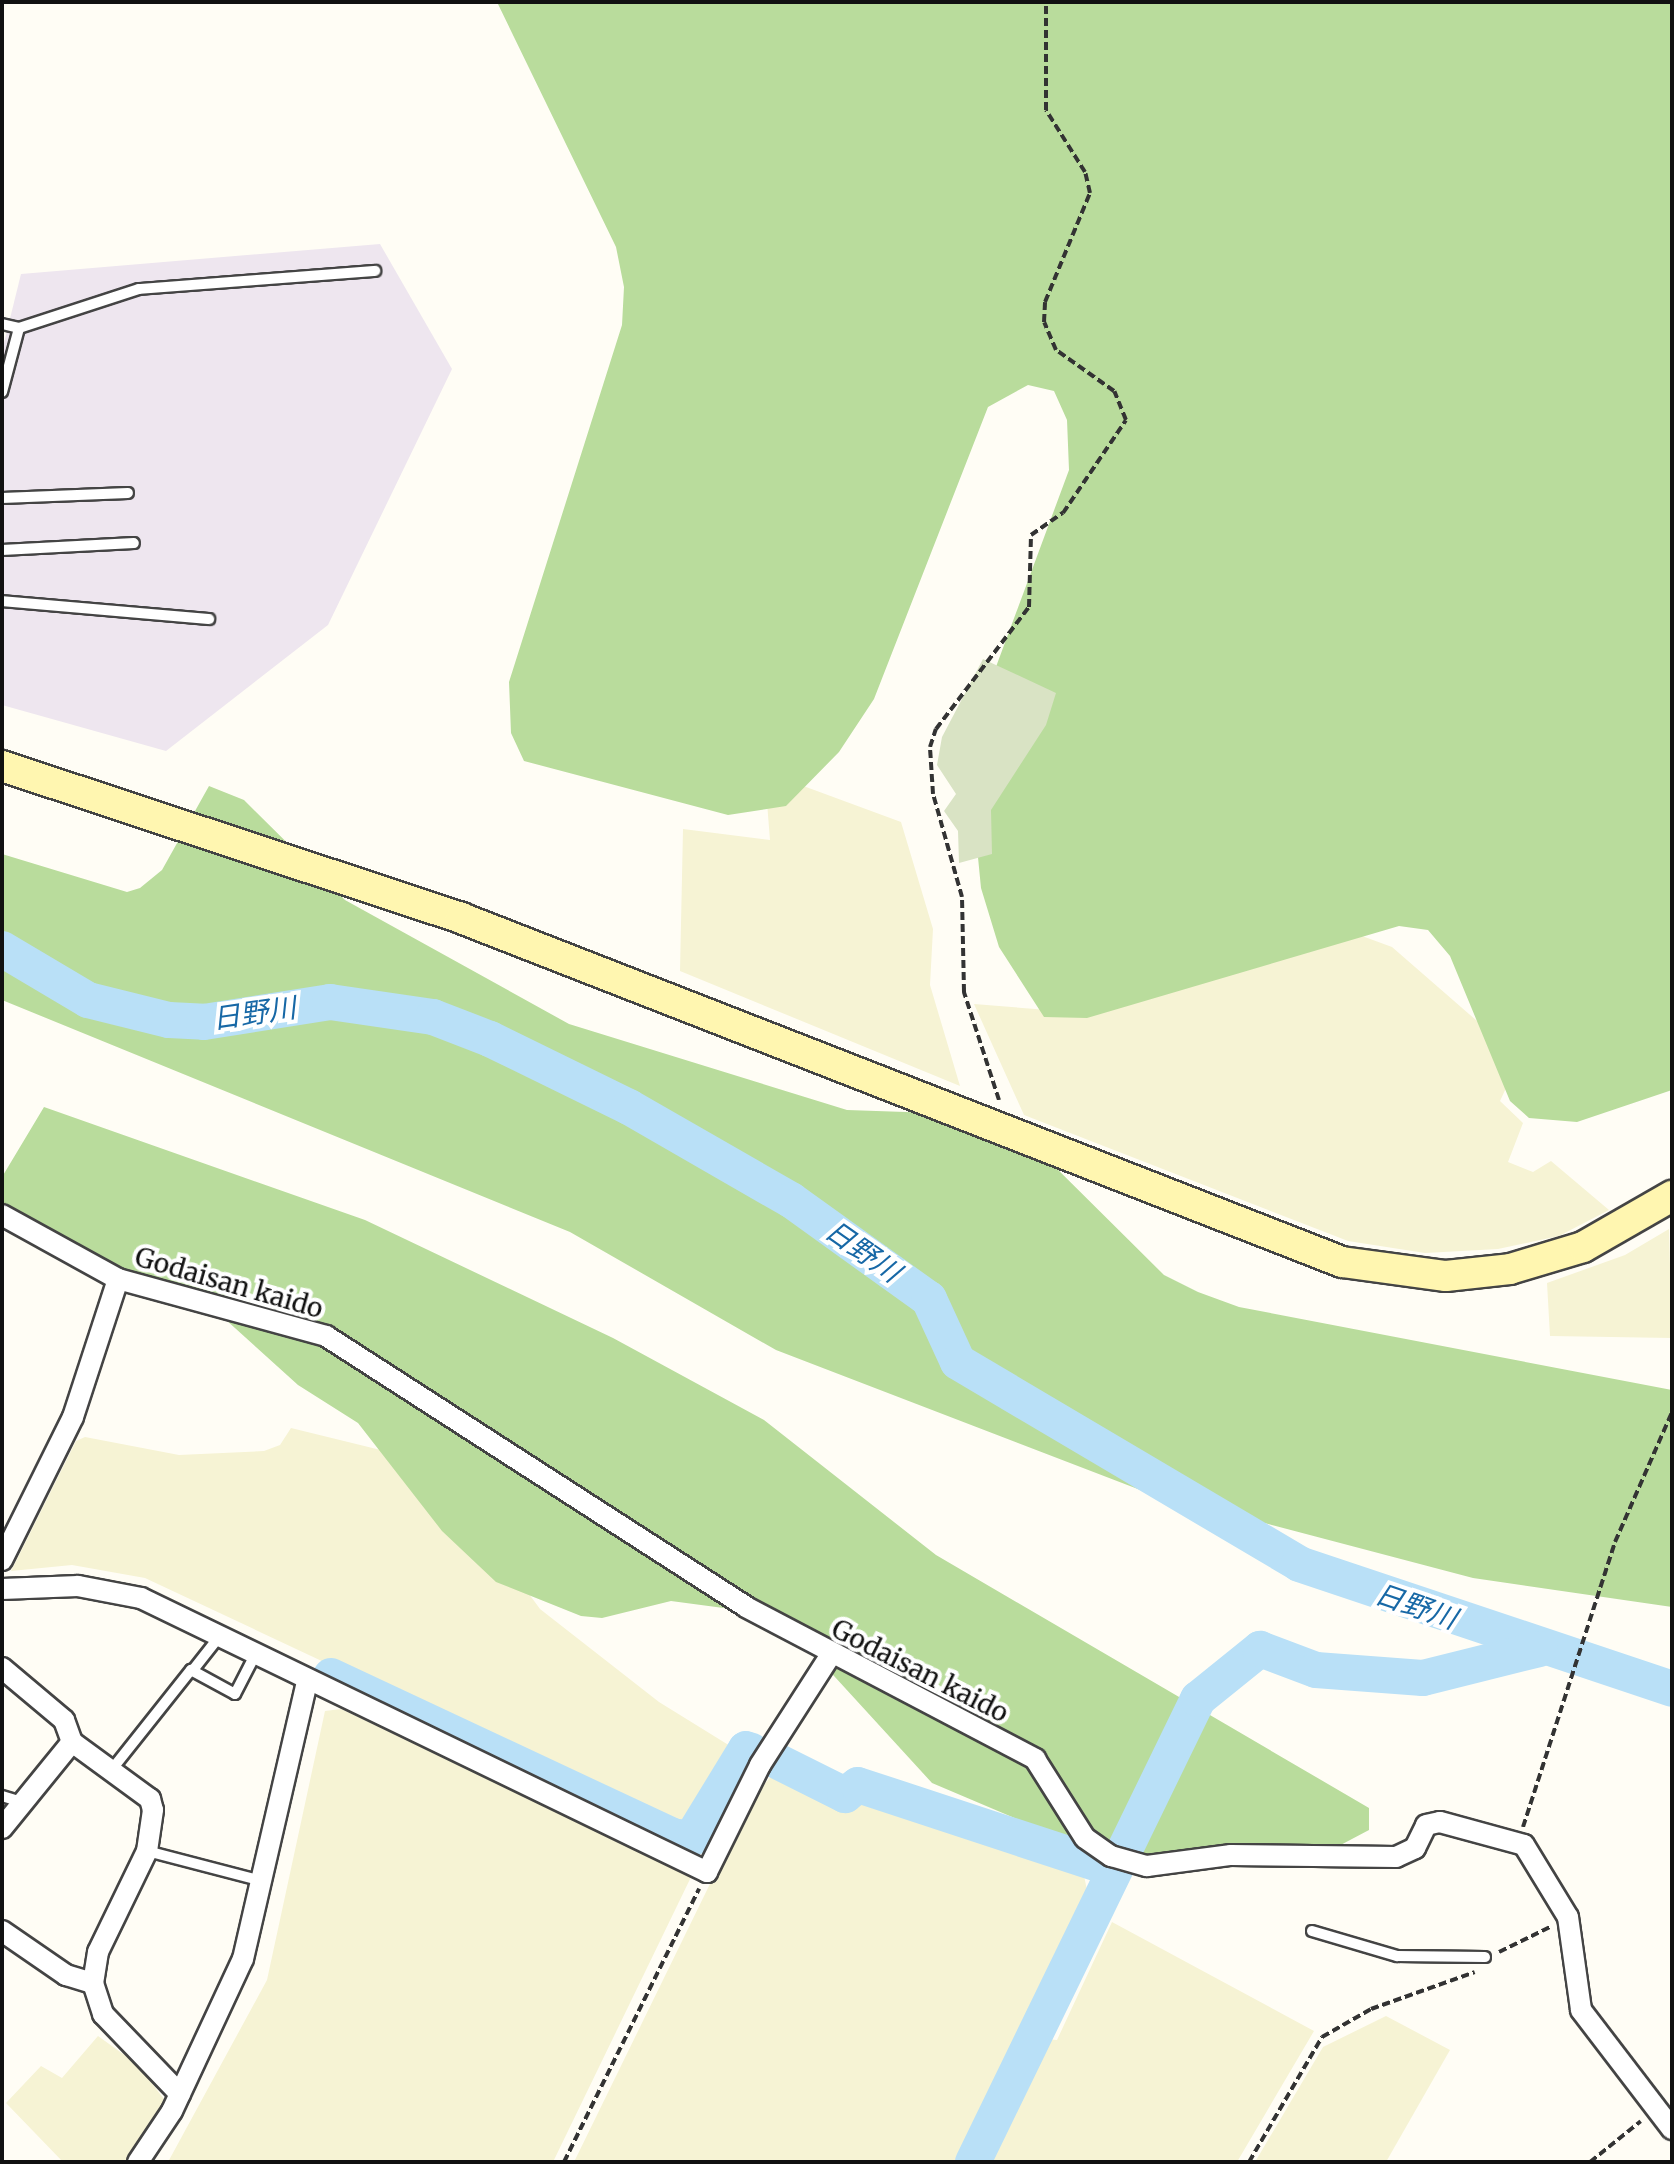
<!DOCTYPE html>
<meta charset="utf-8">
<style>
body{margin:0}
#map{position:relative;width:1674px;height:2164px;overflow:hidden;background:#fffdf5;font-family:Merriweather,"Noto Sans JP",serif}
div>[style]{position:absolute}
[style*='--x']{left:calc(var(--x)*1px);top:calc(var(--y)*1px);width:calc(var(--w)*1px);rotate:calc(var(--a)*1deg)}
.industrial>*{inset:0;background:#eee6ef}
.farmland>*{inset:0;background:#f6f3d4}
.forest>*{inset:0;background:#b9dc9c}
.cemetery>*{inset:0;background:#d9e3c4}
.river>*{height:36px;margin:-18px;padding:0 18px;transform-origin:18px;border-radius:18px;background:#b9e0f7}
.path>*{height:4px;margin-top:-2px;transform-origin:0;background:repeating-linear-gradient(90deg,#333 0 8px,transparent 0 12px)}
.roads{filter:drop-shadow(2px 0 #444) drop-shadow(-2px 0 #444) drop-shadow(0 2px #444) drop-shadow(0 -2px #444)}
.lane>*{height:10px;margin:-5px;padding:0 5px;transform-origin:5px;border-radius:5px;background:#fff}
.street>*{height:20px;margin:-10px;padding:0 10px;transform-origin:10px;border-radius:10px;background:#fff}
.secondary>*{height:30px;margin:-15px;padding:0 15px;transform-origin:15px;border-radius:15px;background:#fff6b0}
span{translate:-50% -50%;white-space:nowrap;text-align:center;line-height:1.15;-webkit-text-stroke:8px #fff;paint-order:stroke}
.street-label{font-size:26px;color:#111}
.water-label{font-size:28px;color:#1768a6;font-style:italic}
.frame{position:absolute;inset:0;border:4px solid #111;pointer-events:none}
</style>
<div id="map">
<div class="industrial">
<div style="clip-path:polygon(380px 244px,452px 369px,328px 625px,166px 751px,2px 705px,2px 351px,21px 274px)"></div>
</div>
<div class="farmland">
<div style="clip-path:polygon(779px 777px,901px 822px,933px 929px,930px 985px,960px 1086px,680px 971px,683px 829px,770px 840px,766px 790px)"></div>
<div style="clip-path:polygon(1332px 925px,1392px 947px,1492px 1034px,1513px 1073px,1500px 1101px,1523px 1123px,1508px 1162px,1533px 1172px,1551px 1161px,1609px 1210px,1559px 1236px,1498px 1249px,1425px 1253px,1348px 1241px,1024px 1115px,974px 1004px,1048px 1010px)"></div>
<div style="clip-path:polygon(1669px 1229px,1672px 1338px,1550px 1336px,1547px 1283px,1625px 1255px)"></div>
<div style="clip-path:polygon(291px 1428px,401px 1455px,502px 1557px,540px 1609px,659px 1702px,735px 1749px,689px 1824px,678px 1828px,145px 1578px,72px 1565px,11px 1571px,76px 1441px,85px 1437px,179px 1455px,264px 1451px,280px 1445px)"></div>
<div style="clip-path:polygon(341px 1709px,692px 1875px,553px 2162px,168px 2162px,267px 1980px,325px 1711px)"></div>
<div style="clip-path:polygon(774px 1773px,839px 1811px,864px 1799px,1083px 1871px,1087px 1890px,956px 2162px,574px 2162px,751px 1800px)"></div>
<div style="clip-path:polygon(1112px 1922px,1314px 2031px,1237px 2162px,986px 2162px,1045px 2039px,1057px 2040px)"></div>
<div style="clip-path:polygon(1386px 2016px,1450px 2050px,1386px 2162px,1255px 2162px,1323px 2047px)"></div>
<div style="clip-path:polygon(98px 2036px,137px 2064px,167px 2103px,127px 2162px,63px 2162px,6px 2103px,41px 2066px,62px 2078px)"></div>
</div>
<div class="forest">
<div style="clip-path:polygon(497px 2px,1672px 2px,1672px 1090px,1577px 1122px,1529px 1118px,1510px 1101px,1450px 956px,1428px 930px,1399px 926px,1087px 1018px,1044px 1017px,999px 947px,981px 888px,967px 745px,1069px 470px,1067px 420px,1054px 391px,1028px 385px,988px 407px,874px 699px,839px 752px,786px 806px,728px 815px,524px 761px,511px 733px,509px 682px,622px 325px,624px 287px,616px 247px)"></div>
<div style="clip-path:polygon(209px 786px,244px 800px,345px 900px,569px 1024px,847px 1110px,935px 1113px,1035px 1147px,1164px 1275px,1198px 1292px,1239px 1307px,1672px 1390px,1672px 1607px,1473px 1578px,1143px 1491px,776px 1350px,570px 1232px,2px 1000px,2px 854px,127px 892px,140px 888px,162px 870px)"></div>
<div style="clip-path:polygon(44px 1107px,365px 1220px,613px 1338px,764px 1420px,936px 1555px,1369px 1808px,1369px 1830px,1333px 1849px,1102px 1855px,932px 1783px,813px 1653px,731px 1609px,671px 1601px,602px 1618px,581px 1616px,496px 1582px,442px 1531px,358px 1423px,298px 1385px,194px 1291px,109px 1267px,2px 1207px,2px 1177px)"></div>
</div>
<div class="cemetery">
<div style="clip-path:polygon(983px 659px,1056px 693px,1046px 725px,991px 810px,992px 854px,959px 863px,958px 831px,944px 811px,956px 794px,937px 765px,942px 737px)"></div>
</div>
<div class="river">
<div style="--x:2;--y:949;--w:100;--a:30.7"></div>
<div style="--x:88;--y:1000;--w:83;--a:13.9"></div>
<div style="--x:169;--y:1020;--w:35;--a:3"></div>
<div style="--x:204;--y:1022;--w:128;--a:-9"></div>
<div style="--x:330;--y:1002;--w:104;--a:8.3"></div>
<div style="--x:433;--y:1017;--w:61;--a:21.1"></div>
<div style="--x:490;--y:1039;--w:155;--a:26.1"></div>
<div style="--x:629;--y:1107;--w:187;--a:29.9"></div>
<div style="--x:791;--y:1200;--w:170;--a:35.7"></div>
<div style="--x:929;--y:1299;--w:69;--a:65.3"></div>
<div style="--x:958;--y:1362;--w:396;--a:30.6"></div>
<div style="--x:1299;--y:1564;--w:393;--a:18.5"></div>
<div style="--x:331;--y:1676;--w:377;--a:25.1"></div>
<div style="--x:672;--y:1836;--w:19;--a:9"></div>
<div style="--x:691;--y:1839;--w:105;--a:-58.6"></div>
<div style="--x:746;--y:1749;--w:6;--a:18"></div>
<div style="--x:771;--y:1758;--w:83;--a:26.6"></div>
<div style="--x:845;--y:1795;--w:16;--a:-38"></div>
<div style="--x:858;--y:1785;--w:268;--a:18.2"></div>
<div style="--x:973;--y:2162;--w:515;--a:-64.08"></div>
<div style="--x:1198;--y:1699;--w:80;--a:-38.9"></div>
<div style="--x:1260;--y:1649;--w:60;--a:20.6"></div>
<div style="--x:1316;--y:1670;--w:107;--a:4.3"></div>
<div style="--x:1423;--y:1678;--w:120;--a:-14"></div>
</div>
<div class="path">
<div style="--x:999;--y:1100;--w:114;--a:-108"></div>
<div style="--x:964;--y:992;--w:95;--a:-91.2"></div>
<div style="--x:962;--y:897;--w:107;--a:-105.7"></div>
<div style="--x:933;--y:794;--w:47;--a:-93.7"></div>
<div style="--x:930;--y:747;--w:19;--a:-72"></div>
<div style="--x:936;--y:729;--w:153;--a:-52.7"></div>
<div style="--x:1029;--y:607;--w:72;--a:-88.4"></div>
<div style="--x:1031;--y:535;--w:39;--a:-35"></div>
<div style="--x:1063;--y:513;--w:112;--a:-55.9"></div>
<div style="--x:1126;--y:420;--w:31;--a:-112"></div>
<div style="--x:1114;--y:391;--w:71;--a:-144.7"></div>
<div style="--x:1056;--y:350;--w:30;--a:-113"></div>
<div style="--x:1044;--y:322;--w:20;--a:-87"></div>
<div style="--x:1045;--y:302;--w:118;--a:-67.6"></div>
<div style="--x:1090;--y:193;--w:22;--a:-103"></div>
<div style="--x:1085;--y:172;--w:73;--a:-122.2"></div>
<div style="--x:1046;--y:110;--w:108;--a:-90"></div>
<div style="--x:1523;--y:1827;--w:299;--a:-72.1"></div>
<div style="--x:1615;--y:1542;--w:142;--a:-66.3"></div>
<div style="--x:1499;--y:1952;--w:59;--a:-26.1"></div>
<div style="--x:564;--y:2162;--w:305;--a:-63.7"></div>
<div style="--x:1249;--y:2162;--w:145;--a:-59.7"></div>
<div style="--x:1322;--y:2037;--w:56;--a:-29.7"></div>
<div style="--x:1371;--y:2009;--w:110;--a:-19.6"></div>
<div style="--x:1590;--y:2162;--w:65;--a:-38.8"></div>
</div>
<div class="roads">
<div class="lane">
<div style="--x:2;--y:324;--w:17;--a:13"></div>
<div style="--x:19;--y:328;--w:126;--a:-18"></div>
<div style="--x:139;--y:289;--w:237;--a:-4.4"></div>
<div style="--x:2;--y:392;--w:66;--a:-75.1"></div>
<div style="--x:2;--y:498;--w:126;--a:-2.3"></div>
<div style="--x:2;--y:550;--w:132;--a:-3"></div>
<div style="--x:2;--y:601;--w:208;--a:5"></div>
<div style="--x:193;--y:1670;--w:42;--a:-51.8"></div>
<div style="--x:109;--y:1773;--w:132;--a:-51.5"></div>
<div style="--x:191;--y:1670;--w:50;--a:28.6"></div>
<div style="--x:235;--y:1694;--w:42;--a:-62.8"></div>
<div style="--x:2;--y:1796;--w:21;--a:17"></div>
<div style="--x:147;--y:1851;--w:119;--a:14.6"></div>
<div style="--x:1312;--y:1931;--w:89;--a:16.4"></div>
<div style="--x:1397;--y:1956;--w:88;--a:0.7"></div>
</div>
<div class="street">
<div style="--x:2;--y:1215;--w:132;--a:28.9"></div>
<div style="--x:118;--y:1279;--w:216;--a:15.3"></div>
<div style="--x:326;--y:1336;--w:500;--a:32.8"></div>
<div style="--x:746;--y:1607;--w:327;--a:27.7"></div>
<div style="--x:1035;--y:1759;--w:93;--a:57.7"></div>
<div style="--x:1085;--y:1838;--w:32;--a:35"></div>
<div style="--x:1111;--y:1856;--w:37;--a:16"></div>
<div style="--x:1147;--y:1866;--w:85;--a:-7.5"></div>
<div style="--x:1231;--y:1855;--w:165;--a:0.7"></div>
<div style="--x:1396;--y:1857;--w:21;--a:-25"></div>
<div style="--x:1415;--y:1848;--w:25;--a:-64"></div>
<div style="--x:1426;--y:1825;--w:14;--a:-12"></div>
<div style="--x:1440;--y:1822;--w:87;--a:15.3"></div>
<div style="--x:1524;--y:1845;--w:84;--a:58.6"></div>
<div style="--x:1568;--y:1917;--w:94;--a:82"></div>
<div style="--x:1581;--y:2010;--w:150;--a:52.6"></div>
<div style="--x:2;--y:1560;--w:160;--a:-63.6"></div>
<div style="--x:73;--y:1417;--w:145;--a:-71.9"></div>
<div style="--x:2;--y:1589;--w:76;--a:-2.3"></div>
<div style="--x:78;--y:1586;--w:64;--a:10.8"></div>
<div style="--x:141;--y:1598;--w:629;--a:25.83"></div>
<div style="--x:707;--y:1872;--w:119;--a:-63.6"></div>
<div style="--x:760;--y:1765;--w:130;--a:-57.3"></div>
<div style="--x:2;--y:1668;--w:81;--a:40"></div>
<div style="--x:64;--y:1720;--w:23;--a:70"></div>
<div style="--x:72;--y:1742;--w:111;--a:129.1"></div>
<div style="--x:72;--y:1742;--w:97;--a:36.2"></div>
<div style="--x:150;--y:1799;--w:11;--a:75"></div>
<div style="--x:153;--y:1810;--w:41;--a:98.3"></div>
<div style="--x:147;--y:1851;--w:112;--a:115.9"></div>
<div style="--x:98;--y:1952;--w:31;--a:99"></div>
<div style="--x:2;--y:1931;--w:78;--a:34.5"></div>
<div style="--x:66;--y:1975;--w:28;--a:17"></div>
<div style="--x:93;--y:1983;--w:33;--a:72"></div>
<div style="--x:103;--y:2014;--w:111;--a:46.1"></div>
<div style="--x:138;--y:2162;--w:61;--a:-56.3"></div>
<div style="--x:172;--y:2111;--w:168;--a:-65"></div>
<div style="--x:243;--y:1959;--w:284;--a:-77"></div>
</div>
<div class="secondary">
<div style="--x:2;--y:766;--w:484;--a:18.3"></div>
<div style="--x:461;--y:918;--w:946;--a:21.33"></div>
<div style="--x:1342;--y:1262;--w:105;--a:7.7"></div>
<div style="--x:1446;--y:1276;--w:64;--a:-6.2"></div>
<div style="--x:1510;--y:1269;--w:76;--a:-16.8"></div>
<div style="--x:1583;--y:1247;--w:103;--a:-29.8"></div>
</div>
</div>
<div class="street-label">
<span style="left:229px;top:1283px;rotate:16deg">Godaisan kaido</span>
<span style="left:920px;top:1671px;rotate:27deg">Godaisan kaido</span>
</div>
<div class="water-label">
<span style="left:254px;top:1013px;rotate:-8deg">日野川</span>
<span style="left:863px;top:1251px;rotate:35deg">日野川</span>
<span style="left:1416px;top:1606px;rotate:19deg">日野川</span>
</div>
<div class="frame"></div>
</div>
